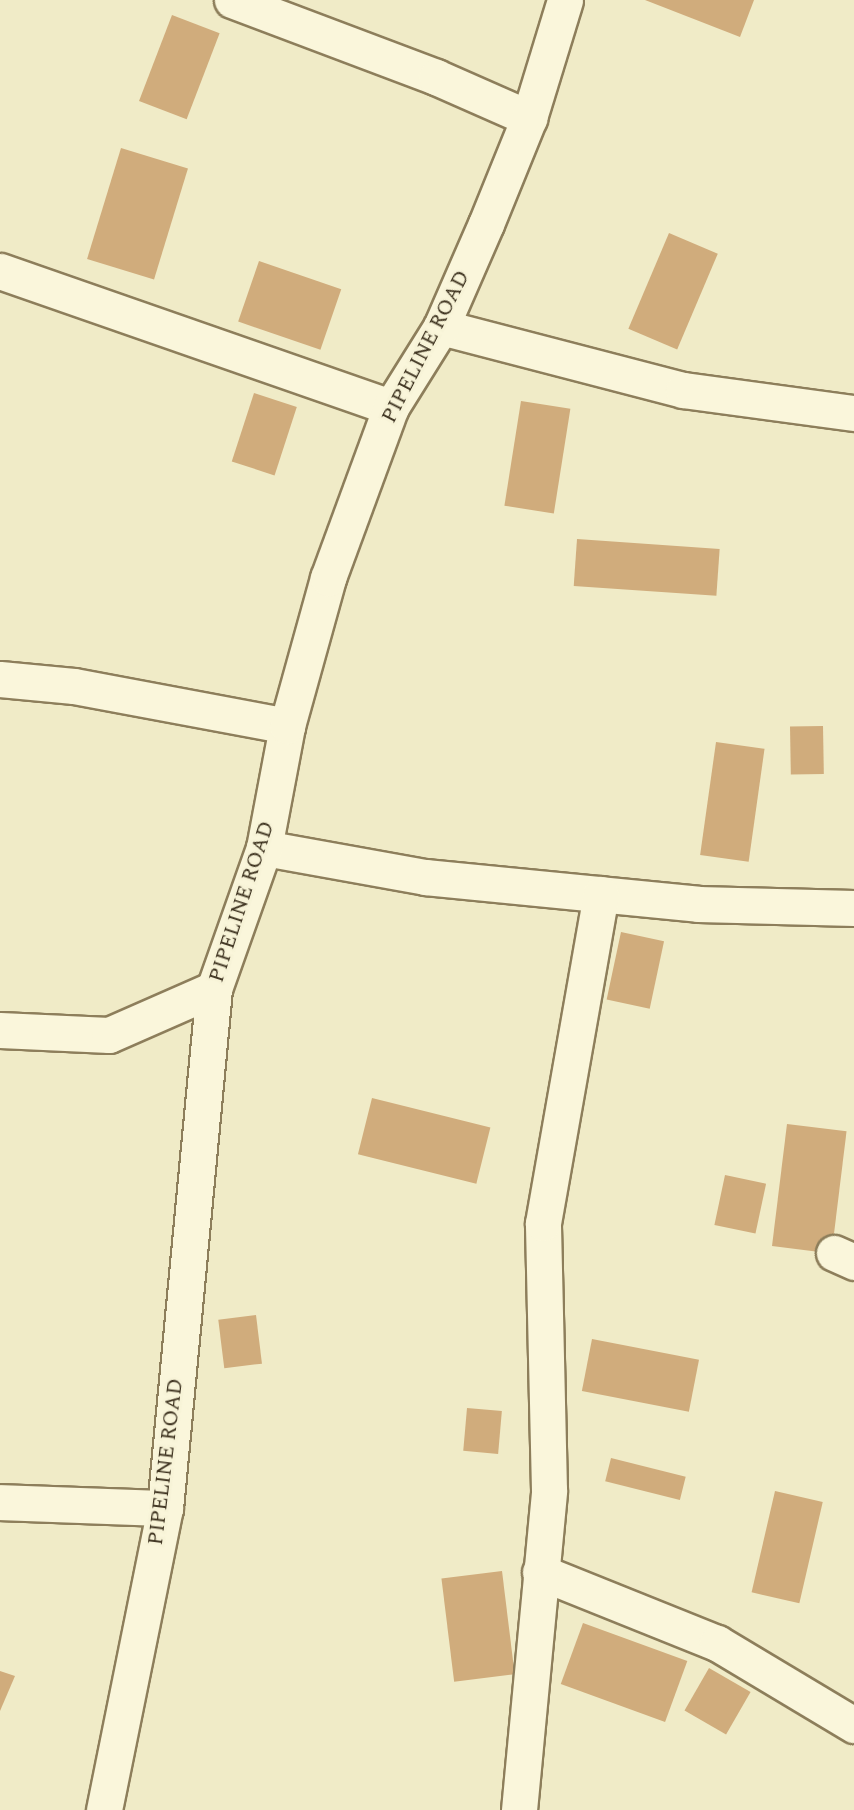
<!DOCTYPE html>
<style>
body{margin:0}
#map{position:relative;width:854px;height:1810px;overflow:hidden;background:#f0ebc7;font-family:Spectral,serif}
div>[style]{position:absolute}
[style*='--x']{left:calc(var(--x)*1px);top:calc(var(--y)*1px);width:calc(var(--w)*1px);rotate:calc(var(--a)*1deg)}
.building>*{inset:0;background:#d0ac7c;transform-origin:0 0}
.roads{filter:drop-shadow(2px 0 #8d7e5b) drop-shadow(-2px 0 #8d7e5b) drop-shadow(0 2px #8d7e5b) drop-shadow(0 -2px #8d7e5b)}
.minor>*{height:35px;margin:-17.5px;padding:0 17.5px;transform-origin:17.5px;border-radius:17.5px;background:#faf6db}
span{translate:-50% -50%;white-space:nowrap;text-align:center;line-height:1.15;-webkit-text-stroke:5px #f7f3d7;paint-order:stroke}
.street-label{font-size:21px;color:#3d321f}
</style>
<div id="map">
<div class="building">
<div style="clip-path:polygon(645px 0,754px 0,740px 37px)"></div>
<div style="left:172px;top:15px;width:51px;height:92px;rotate:21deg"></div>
<div style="left:121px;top:148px;width:70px;height:116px;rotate:17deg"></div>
<div style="left:669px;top:233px;width:53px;height:104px;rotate:23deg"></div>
<div style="left:259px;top:261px;width:87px;height:64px;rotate:19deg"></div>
<div style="left:254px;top:393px;width:45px;height:72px;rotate:18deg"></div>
<div style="left:521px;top:401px;width:50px;height:106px;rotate:9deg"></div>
<div style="left:577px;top:539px;width:143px;height:47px;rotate:4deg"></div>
<div style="left:823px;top:726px;width:48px;height:33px;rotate:89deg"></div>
<div style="left:716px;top:742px;width:49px;height:114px;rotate:8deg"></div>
<div style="left:621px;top:932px;width:44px;height:69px;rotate:12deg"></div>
<div style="left:372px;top:1098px;width:122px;height:58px;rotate:14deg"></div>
<div style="left:787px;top:1124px;width:60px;height:123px;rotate:7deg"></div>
<div style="left:725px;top:1175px;width:42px;height:51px;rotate:12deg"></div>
<div style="left:256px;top:1315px;width:49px;height:38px;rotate:83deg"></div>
<div style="left:592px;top:1339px;width:109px;height:53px;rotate:11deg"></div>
<div style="left:467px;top:1408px;width:35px;height:43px;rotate:5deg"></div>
<div style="left:611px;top:1458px;width:77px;height:24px;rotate:14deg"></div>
<div style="left:775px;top:1491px;width:49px;height:104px;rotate:13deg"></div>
<div style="left:502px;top:1571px;width:104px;height:61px;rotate:83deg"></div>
<div style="left:583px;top:1623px;width:111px;height:65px;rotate:20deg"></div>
<div style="left:709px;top:1668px;width:48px;height:49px;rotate:30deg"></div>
<div style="clip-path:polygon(0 1671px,15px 1676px,0 1711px)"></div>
</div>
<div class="roads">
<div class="minor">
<div style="--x:232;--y:0;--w:218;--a:20.7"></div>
<div style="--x:436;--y:77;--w:102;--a:23.8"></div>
<div style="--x:0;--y:271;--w:414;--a:19.2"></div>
<div style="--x:441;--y:327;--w:250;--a:14.6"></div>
<div style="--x:683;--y:390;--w:173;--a:7.7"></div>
<div style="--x:0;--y:679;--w:74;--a:5.4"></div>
<div style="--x:74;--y:686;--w:217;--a:10.6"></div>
<div style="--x:264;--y:848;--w:164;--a:10.2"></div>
<div style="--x:425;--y:877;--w:274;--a:5.6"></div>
<div style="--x:698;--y:904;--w:156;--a:1.5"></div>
<div style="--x:0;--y:1030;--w:109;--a:2.6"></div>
<div style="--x:109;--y:1035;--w:115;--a:-23.7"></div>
<div style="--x:834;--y:1253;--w:22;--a:24"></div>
<div style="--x:0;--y:1502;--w:165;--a:2.1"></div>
<div style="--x:540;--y:1572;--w:191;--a:21.9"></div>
<div style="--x:717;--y:1643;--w:160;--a:30.9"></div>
<div style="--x:104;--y:1810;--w:308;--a:-78.6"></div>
<div style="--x:165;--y:1508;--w:521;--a:-84.61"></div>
<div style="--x:214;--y:989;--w:150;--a:-70.5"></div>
<div style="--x:264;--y:848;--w:124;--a:-79.3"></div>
<div style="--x:287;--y:726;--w:154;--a:-74.5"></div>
<div style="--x:328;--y:578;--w:182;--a:-69.8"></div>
<div style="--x:391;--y:407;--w:94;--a:-58"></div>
<div style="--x:441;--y:327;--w:112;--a:-66.4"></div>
<div style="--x:486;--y:224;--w:114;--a:-67.9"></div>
<div style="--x:529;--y:118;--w:123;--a:-73"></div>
<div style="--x:519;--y:1810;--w:321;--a:-84.6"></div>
<div style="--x:549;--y:1490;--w:267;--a:-91.3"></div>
<div style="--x:543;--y:1223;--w:334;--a:-80"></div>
</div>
</div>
<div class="street-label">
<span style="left:426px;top:347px;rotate:-63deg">PIPELINE ROAD</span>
<span style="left:242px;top:902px;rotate:-72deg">PIPELINE ROAD</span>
<span style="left:166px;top:1462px;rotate:-83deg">PIPELINE ROAD</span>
</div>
</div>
